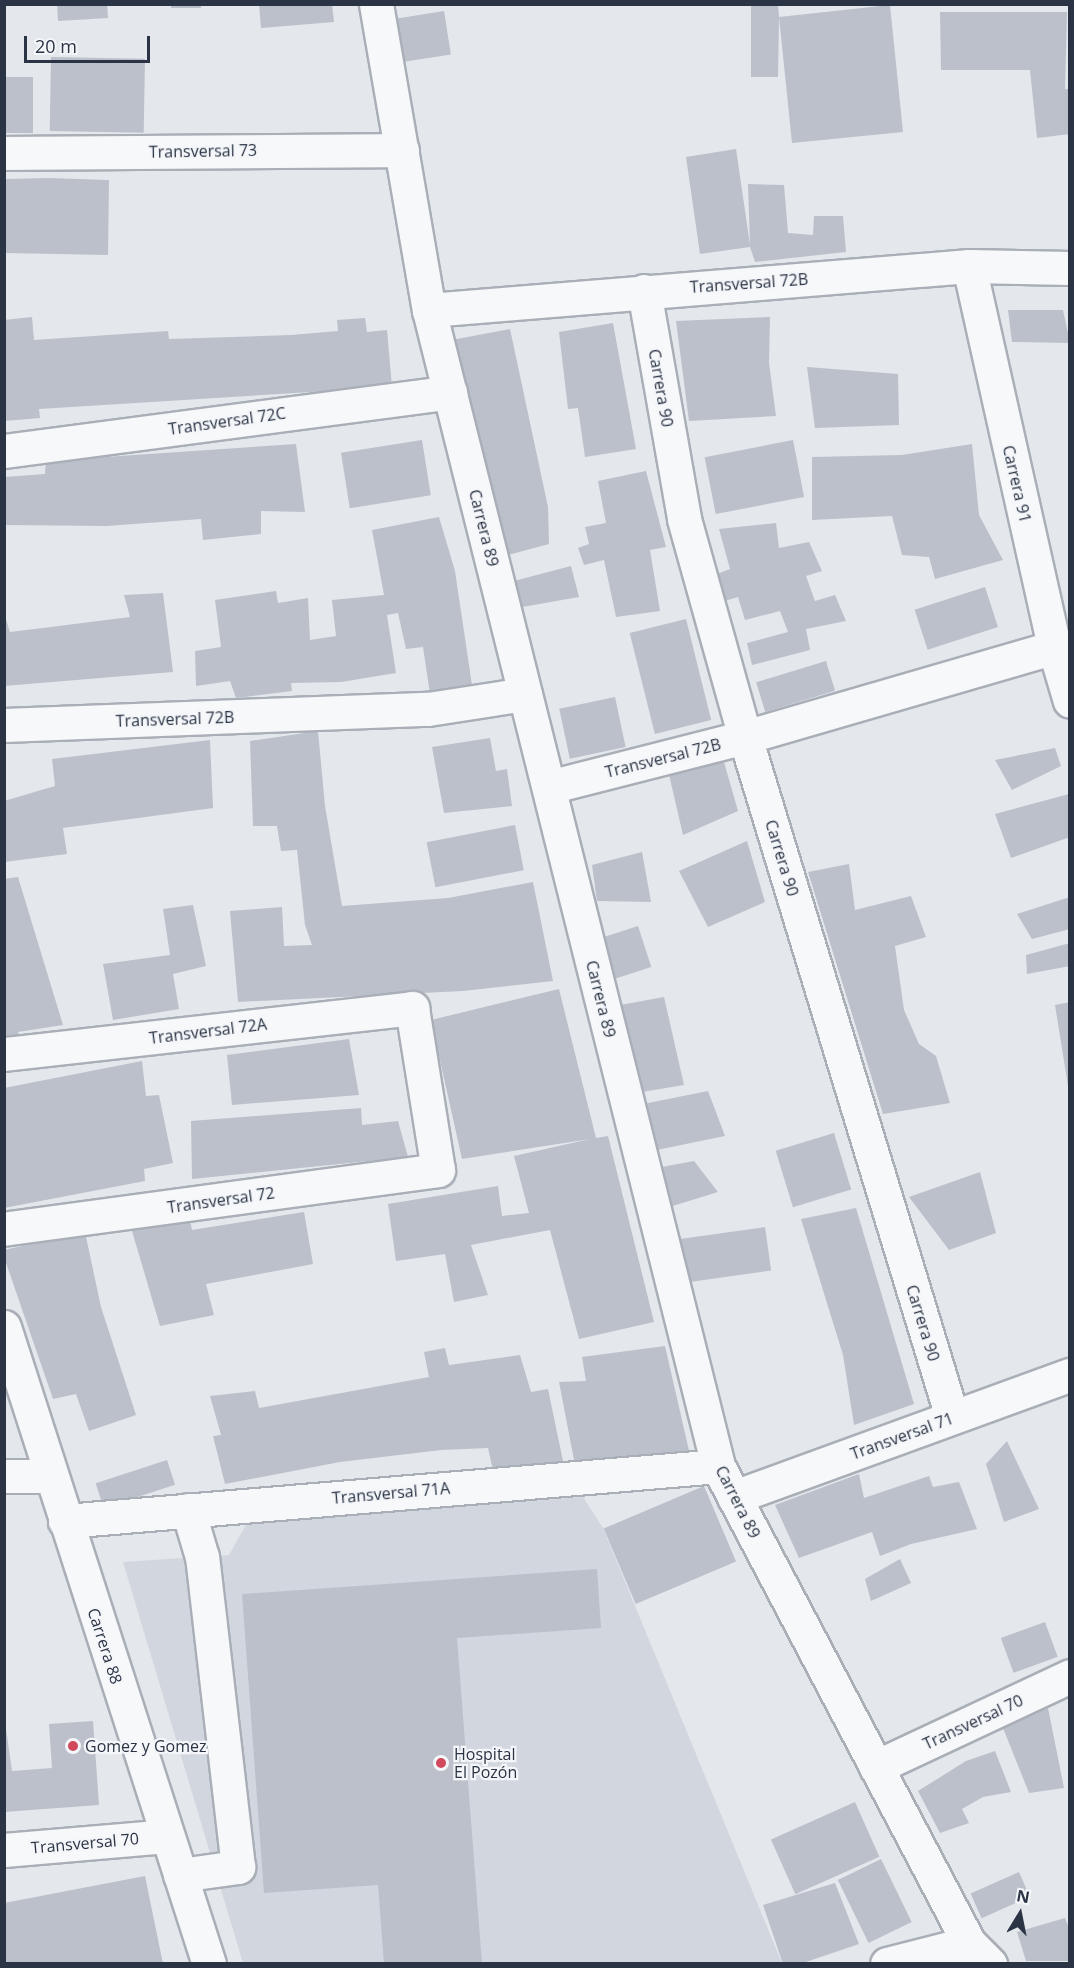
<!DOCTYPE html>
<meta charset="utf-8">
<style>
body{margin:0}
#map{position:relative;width:1074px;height:1968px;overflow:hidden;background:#e4e7ec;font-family:"Open Sans",sans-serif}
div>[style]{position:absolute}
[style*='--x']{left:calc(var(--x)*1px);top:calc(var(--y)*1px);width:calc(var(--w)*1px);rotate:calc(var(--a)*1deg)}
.built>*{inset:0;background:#d2d6de}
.building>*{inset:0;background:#bbc0ca;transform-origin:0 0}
.roads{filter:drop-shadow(2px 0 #a9aeb7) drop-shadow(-2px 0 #a9aeb7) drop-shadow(0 2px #a9aeb7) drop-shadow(0 -2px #a9aeb7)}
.minor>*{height:33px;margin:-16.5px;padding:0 16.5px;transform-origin:16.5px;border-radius:16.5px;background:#f7f8fa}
.dots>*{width:16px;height:16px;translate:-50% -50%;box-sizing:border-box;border:3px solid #f4f6f9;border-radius:50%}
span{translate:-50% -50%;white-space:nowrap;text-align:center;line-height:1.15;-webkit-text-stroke:4.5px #f4f6f9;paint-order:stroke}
.street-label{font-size:16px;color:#2b3445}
.poi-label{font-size:16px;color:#2b3445}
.left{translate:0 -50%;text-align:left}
.frame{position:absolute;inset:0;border:6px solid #2b3445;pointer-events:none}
.north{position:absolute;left:990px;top:1884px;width:60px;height:60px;-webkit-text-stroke:4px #f4f6f9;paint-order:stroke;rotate:10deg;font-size:16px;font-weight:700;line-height:24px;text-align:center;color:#2b3445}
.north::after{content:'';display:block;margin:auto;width:21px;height:27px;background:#2b3445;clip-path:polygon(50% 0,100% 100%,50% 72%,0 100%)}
.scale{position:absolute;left:24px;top:36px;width:126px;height:27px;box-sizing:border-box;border:3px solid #2b3445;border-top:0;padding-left:8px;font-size:18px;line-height:21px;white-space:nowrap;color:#2b3445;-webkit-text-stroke:4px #f4f6f9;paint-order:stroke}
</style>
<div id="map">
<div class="built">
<div style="clip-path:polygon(583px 1497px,603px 1528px,782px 1963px,243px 1963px,123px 1562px,229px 1555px,247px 1523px)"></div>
</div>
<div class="building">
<div style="clip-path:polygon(57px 4px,107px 4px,108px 18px,58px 21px)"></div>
<div style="left:171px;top:4px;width:30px;height:4px"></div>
<div style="clip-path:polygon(259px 4px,332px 4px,334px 22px,261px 28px)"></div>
<div style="clip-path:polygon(751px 4px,778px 4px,779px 17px,890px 5px,903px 132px,792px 143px,779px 17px,778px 77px,751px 77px)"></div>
<div style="left:444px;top:11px;width:44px;height:60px;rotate:81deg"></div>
<div style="clip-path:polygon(940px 12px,1067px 12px,1065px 89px,1070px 89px,1070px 134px,1037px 138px,1030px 70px,941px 70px)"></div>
<div style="left:51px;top:57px;width:94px;height:74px;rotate:1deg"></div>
<div style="left:4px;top:77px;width:29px;height:56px"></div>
<div style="clip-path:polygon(736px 149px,750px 245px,748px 184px,784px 185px,788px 233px,813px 235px,814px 216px,843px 216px,846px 252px,755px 262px,750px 247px,700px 254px,686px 157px)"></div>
<div style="clip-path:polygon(49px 178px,109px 180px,108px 255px,4px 253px,4px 179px)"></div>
<div style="clip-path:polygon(1008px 310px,1063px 310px,1070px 343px,1012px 342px)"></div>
<div style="clip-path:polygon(32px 317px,34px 340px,168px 331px,169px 339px,291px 335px,338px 331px,337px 320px,365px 318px,367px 332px,387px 330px,392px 387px,39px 409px,40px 418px,4px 421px,4px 320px)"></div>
<div style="clip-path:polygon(770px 317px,769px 363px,776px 416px,689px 421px,676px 321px)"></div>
<div style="clip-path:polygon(613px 323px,636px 449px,585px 457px,578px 408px,568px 409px,559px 332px)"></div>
<div style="clip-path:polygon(510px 329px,548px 507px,549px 544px,497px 558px,446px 341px)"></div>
<div style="clip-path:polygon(807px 367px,898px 374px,899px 425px,815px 428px)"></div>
<div style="left:422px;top:440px;width:56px;height:82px;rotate:81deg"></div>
<div style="left:793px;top:440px;width:58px;height:90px;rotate:79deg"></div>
<div style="clip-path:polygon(296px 444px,305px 512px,261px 511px,261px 534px,203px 540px,201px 519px,107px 526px,4px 525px,4px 477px,45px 474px,46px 461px)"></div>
<div style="clip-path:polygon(972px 444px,979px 515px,1003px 560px,935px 579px,929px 557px,902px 555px,892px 516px,812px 520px,812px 457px,902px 455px)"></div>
<div style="clip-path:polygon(646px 471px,666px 547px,650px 550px,660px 611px,616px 617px,604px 560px,584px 565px,578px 548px,589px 544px,585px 527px,606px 523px,598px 481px)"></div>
<div style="clip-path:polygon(439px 517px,455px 571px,473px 692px,430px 694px,423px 647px,406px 649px,398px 613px,387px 615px,396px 673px,341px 682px,291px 683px,292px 691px,236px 698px,230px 681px,196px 686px,195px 651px,221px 647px,215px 600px,276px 591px,278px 603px,308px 598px,310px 640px,336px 636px,332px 600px,384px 595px,372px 530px)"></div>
<div style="clip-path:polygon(776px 523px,779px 548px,809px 542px,822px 571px,806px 576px,815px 601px,835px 595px,846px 621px,806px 629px,810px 650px,752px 665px,747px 643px,788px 632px,780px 611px,745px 620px,738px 597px,718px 603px,706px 578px,730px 569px,719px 529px)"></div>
<div style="clip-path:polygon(571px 566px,579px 597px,511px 609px,506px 583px)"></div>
<div style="left:985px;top:587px;width:42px;height:74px;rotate:72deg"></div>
<div style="clip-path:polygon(163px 593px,173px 672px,4px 686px,4px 613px,10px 632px,51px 627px,130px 617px,124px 595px)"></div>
<div style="left:686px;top:619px;width:104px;height:58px;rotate:76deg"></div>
<div style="left:826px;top:661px;width:31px;height:73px;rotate:73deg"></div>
<div style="left:615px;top:697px;width:51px;height:57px;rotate:78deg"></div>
<div style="clip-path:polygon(318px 731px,325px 806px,342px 906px,448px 898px,533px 882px,553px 981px,463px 991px,238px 1002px,230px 911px,282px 907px,284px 946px,312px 945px,305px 925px,297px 850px,281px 851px,277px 826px,253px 826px,250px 741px)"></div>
<div style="clip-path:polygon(490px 738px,496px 771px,507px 769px,512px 806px,444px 813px,432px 747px)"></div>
<div style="clip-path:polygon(210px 740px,213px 808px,63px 828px,67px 854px,4px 862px,4px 801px,55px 786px,52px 759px)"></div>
<div style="clip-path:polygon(1055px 748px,1061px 766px,1012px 790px,995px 760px)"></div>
<div style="clip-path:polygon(722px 755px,738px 811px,683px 835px,667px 766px)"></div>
<div style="clip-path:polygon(1069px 794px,1070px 837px,1011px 858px,995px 814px)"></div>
<div style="left:515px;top:825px;width:46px;height:90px;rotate:79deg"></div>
<div style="clip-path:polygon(747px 841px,765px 902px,708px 927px,679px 871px)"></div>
<div style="clip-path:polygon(642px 852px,651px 902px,597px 901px,592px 865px)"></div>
<div style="clip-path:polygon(849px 864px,855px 910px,911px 896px,926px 937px,895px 946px,904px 1010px,919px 1044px,936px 1056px,950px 1103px,883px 1114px,808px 872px)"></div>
<div style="clip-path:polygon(18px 877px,63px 1025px,18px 1032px,24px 1048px,4px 1050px,4px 879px)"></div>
<div style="clip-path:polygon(1070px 897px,1070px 929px,1032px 939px,1017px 914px)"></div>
<div style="clip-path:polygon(193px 905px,206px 966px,173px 974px,179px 1009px,113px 1020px,103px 964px,170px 955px,163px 909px)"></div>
<div style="left:638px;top:926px;width:43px;height:48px;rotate:72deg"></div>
<div style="clip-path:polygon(1070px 943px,1070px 966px,1027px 974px,1026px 955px)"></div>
<div style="clip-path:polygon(559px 989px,596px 1138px,608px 1136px,654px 1322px,579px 1339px,550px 1230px,471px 1245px,488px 1295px,454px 1302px,445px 1254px,396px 1261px,388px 1204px,498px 1186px,502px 1216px,529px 1213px,514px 1156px,590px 1139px,462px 1159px,431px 1020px)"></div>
<div style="clip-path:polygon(664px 997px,684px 1085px,630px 1094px,604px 1008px)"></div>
<div style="clip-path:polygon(1070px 1002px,1070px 1086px,1068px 1086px,1055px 1005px)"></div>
<div style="clip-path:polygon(349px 1039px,359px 1095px,232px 1105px,227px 1055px)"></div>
<div style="clip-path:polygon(142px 1061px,146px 1096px,159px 1095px,173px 1163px,144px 1169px,145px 1181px,4px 1208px,4px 1088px)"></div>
<div style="clip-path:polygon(708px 1091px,725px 1136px,647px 1152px,633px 1106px)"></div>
<div style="clip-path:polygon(361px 1108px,362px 1125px,398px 1121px,408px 1157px,192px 1179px,191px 1121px)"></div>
<div style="left:834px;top:1133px;width:59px;height:61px;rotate:73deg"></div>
<div style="clip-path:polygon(694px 1161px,718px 1192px,663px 1209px,651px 1169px)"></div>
<div style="clip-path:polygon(980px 1172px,996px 1233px,949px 1250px,909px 1197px)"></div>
<div style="clip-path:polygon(856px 1208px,914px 1404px,854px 1425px,843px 1355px,801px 1219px)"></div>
<div style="clip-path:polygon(304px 1212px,313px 1264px,206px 1284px,214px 1315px,160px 1326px,132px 1231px,190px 1220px,192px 1230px)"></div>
<div style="left:765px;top:1227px;width:44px;height:93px;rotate:82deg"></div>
<div style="clip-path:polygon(85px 1232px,101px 1307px,136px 1415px,89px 1431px,76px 1394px,53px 1399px,4px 1257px,4px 1250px)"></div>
<div style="clip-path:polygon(665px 1346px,690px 1455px,575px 1465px,559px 1382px,586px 1381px,582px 1357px)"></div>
<div style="clip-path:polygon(445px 1348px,449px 1365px,520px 1355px,531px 1392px,548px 1389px,563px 1461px,493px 1470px,488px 1448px,441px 1450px,340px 1462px,225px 1484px,213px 1436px,221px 1435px,210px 1396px,255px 1391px,259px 1408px,429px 1377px,424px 1352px)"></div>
<div style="clip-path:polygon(1007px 1441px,1039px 1509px,1004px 1522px,986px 1464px)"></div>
<div style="left:167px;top:1460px;width:26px;height:75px;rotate:72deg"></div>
<div style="clip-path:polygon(859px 1474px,864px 1498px,929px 1476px,933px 1487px,959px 1482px,977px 1529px,911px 1544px,880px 1556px,872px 1532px,799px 1558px,775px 1505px)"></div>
<div style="left:704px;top:1486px;width:82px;height:109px;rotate:67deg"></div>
<div style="clip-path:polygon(900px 1559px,911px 1583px,871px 1601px,865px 1579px)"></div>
<div style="clip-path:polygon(597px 1569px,601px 1628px,457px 1638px,482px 1964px,384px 1964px,378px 1885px,264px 1893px,242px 1594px)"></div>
<div style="left:1045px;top:1622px;width:37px;height:47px;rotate:70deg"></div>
<div style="clip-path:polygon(1048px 1708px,1064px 1788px,1029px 1793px,1003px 1728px)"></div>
<div style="clip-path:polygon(4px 1715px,12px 1771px,52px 1768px,49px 1724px,93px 1721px,99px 1805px,4px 1812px)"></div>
<div style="clip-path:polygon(995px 1751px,1011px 1792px,983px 1797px,962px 1809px,969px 1823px,940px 1833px,918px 1791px,966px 1761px)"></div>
<div style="left:855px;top:1802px;width:60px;height:92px;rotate:66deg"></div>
<div style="left:881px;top:1859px;width:70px;height:48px;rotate:64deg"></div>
<div style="left:1019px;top:1872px;width:27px;height:53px;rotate:66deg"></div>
<div style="clip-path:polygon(145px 1876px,163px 1964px,4px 1964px,4px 1903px)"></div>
<div style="clip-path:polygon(835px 1883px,859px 1944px,800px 1964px,783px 1964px,763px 1905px)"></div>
<div style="clip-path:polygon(1065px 1918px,1070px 1931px,1070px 1961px,1026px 1961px,1017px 1932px)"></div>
</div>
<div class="roads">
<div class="minor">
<div style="--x:376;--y:4;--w:311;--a:80.2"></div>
<div style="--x:429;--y:310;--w:1192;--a:75.96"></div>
<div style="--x:718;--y:1466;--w:539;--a:62.25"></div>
<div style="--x:969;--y:1943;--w:30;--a:45"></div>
<div style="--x:4;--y:153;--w:398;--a:-0.4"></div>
<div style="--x:969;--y:266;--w:390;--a:77.4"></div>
<div style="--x:1054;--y:647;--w:56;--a:73.5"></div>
<div style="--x:644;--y:291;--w:231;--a:80"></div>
<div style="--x:684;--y:519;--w:226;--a:74.4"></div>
<div style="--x:745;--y:737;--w:711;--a:73.07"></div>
<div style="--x:429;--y:310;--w:542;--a:-4.66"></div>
<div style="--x:969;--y:266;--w:101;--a:1.1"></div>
<div style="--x:4;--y:451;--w:450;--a:-7.5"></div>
<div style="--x:4;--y:725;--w:424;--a:-2.2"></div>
<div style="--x:428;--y:709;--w:98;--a:-8.8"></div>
<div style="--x:549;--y:787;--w:202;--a:-14.3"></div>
<div style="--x:745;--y:737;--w:322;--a:-16.2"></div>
<div style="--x:4;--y:1054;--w:411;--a:-6.4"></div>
<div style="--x:412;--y:1008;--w:164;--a:80.9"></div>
<div style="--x:438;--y:1170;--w:438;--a:172.3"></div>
<div style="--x:4;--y:1327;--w:669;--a:72.16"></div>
<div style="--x:4;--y:1476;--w:47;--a:0"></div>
<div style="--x:734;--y:1497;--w:357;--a:-20"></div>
<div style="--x:65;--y:1521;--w:655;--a:-4.81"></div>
<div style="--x:876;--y:1767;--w:214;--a:-25.1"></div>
<div style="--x:4;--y:1850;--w:163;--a:-4.9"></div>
<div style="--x:180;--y:1875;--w:59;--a:-7.9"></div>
<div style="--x:238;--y:1867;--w:312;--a:-96.6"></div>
<div style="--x:202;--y:1557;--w:49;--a:-106.6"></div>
<div style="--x:887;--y:1964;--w:85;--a:-14.4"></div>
</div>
</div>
<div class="dots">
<div style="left:73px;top:1746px;background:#d1495b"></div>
<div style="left:441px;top:1763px;background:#d1495b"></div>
</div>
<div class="street-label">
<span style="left:203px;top:151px;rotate:-1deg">Transversal 73</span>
<span style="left:749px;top:283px;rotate:-4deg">Transversal 72B</span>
<span style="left:661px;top:388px;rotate:80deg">Carrera 90</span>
<span style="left:227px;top:421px;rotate:-8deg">Transversal 72C</span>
<span style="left:1017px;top:484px;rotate:77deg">Carrera 91</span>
<span style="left:484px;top:528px;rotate:76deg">Carrera 89</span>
<span style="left:175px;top:719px;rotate:-2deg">Transversal 72B</span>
<span style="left:663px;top:758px;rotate:-14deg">Transversal 72B</span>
<span style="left:782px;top:858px;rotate:73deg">Carrera 90</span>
<span style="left:601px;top:999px;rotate:76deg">Carrera 89</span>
<span style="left:208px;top:1031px;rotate:-7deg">Transversal 72A</span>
<span style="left:221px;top:1200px;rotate:-8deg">Transversal 72</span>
<span style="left:923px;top:1323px;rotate:73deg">Carrera 90</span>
<span style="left:902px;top:1436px;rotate:-20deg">Transversal 71</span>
<span style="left:391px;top:1493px;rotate:-5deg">Transversal 71A</span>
<span style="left:738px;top:1502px;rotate:63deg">Carrera 89</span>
<span style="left:105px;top:1646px;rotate:72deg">Carrera 88</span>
<span style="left:973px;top:1722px;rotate:-25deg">Transversal 70</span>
<span style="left:85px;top:1843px;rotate:-5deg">Transversal 70</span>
</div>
<div class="poi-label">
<span class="left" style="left:85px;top:1746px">Gomez y Gomez</span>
<span class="left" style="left:454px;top:1763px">Hospital<br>El Pozón</span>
</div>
<div class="frame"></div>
<div class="north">N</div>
<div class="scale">20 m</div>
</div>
